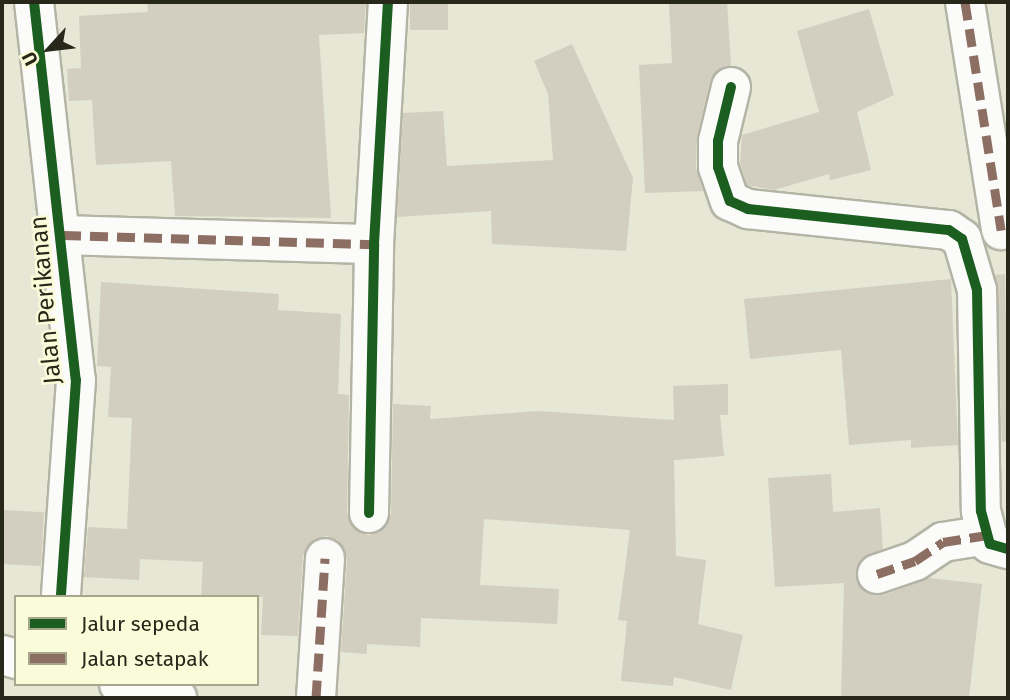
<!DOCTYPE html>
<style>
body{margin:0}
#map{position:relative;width:1010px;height:700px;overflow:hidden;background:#e6e7d4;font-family:"Fira Sans",sans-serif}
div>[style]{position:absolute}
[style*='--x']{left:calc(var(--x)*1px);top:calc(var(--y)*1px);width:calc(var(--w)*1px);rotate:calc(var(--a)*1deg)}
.building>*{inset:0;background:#d2cfc1;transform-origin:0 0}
.roads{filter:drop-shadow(2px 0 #b3b4a5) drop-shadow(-2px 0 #b3b4a5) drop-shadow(0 2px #b3b4a5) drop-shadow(0 -2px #b3b4a5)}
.street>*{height:38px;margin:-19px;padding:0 19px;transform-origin:19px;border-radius:19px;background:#fbfbf9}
.secondary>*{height:38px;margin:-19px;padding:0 19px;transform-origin:19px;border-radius:19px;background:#fbfbf9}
.quiet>*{height:9px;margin-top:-4.5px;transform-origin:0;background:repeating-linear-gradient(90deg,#8d6e63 0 18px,transparent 0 27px)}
.cycleway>*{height:10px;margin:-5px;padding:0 5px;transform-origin:5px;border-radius:5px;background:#1b5e20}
span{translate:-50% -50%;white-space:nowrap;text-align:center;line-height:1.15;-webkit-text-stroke:5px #fafcd9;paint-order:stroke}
.street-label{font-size:24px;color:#27281a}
.frame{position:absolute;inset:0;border:4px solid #27281a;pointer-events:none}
.legend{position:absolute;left:14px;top:595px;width:245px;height:91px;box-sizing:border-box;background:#fafcd9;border:2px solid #a6a78d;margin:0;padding:9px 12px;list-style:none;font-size:21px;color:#27281a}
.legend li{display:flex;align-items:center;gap:14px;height:35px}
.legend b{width:35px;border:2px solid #a6a78d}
.north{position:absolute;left:14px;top:14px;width:70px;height:70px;-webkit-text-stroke:5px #fafcd9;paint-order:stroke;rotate:243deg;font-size:19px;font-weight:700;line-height:28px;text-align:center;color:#27281a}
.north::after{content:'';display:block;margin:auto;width:24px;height:32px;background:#27281a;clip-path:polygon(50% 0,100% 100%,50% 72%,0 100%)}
</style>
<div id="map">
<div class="building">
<div style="clip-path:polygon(147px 2px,366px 2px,364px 33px,319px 35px,331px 218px,175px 216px,171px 161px,96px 165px,92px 100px,69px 101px,67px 69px,81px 68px,79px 16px,148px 12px)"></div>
<div style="left:410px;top:2px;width:38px;height:28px"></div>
<div style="clip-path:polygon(669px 2px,727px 2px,731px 66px,716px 72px,710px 81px,697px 136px,696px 167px,703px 191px,645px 193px,639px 65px,672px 63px)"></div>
<div style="clip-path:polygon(869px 9px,894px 95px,857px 112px,871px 170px,830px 180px,829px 174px,774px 190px,747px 185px,740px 163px,742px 135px,819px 112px,797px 31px)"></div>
<div style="clip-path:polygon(572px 44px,633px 178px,626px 251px,492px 244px,491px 211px,397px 217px,403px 113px,443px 111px,447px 166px,553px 160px,548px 94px,534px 61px)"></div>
<div style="clip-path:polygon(1005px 274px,1008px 441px,1002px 442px,995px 275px)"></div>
<div style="clip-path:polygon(951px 279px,958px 445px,911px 448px,911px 440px,849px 445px,841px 350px,750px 359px,744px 299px)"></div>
<div style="clip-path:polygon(101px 282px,279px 294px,278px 310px,341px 314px,338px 394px,349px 395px,347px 513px,357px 531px,368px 535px,380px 532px,391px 514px,393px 404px,431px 406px,430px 419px,538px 411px,674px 420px,673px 386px,728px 384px,728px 415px,720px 415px,724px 456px,674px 460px,676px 556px,706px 560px,698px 624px,743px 635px,731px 690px,674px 677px,673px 686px,621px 681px,627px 621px,618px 620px,630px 530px,484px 519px,480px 585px,559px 589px,557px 624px,421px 618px,420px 647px,367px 644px,367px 654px,341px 652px,347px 559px,338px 540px,327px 536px,315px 539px,303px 556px,298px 636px,261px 635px,263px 597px,201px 597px,203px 562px,140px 559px,139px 580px,84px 577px,88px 527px,127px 529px,132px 418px,108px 417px,111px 367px,97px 366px)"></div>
<div style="clip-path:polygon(831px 474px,833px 512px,880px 508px,883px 549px,861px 559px,856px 569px,863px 591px,884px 595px,930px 578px,982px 584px,969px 697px,841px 698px,844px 583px,775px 587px,768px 478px)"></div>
<div style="left:2px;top:510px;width:42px;height:54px;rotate:3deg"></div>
</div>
<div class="roads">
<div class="street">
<div style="--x:34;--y:2;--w:380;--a:83.7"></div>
<div style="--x:76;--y:380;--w:218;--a:94"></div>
<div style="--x:965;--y:2;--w:231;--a:81"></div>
<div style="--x:731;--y:87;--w:56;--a:103.5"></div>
<div style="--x:718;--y:141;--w:26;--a:90"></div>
<div style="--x:718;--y:167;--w:36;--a:71"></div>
<div style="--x:730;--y:201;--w:20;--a:24"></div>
<div style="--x:748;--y:209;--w:202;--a:6"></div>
<div style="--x:949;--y:230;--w:16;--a:35"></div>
<div style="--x:962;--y:239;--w:53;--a:73.6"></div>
<div style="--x:977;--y:290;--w:221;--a:89"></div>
<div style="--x:981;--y:511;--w:34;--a:75"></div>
<div style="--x:990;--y:544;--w:19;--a:16"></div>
<div style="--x:63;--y:235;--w:311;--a:1.7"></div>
<div style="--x:369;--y:513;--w:269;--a:-88.9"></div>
<div style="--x:374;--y:244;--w:242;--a:-86.7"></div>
<div style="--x:877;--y:574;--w:40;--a:-18.9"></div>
<div style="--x:915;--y:561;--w:34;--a:-34"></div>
<div style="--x:943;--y:542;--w:45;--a:-9"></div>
<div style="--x:316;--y:698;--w:140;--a:-86.3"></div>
</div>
<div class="secondary">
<div style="--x:2;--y:655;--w:15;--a:16"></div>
<div style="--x:119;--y:684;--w:60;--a:13.6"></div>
</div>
</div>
<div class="quiet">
<div style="--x:965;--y:2;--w:231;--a:81"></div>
<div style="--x:63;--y:235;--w:311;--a:1.7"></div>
<div style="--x:877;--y:574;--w:40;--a:-18.9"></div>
<div style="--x:915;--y:561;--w:34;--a:-34"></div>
<div style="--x:943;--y:542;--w:45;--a:-9"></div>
<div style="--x:316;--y:698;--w:140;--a:-86.3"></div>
</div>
<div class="cycleway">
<div style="--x:34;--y:2;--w:380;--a:83.7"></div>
<div style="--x:76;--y:380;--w:218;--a:94"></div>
<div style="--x:731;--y:87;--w:56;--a:103.5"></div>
<div style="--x:718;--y:141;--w:26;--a:90"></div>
<div style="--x:718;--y:167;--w:36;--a:71"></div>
<div style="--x:730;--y:201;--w:20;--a:24"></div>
<div style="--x:748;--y:209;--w:202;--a:6"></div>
<div style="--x:949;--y:230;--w:16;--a:35"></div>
<div style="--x:962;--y:239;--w:53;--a:73.6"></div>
<div style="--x:977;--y:290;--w:221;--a:89"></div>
<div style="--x:981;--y:511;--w:34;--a:75"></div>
<div style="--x:990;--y:544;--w:19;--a:16"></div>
<div style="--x:369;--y:513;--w:269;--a:-88.9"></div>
<div style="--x:374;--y:244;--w:242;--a:-86.7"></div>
</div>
<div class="street-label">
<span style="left:46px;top:300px;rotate:-95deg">Jalan Perikanan</span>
</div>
<div class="frame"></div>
<ul class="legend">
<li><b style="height:9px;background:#1b5e20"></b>Jalur sepeda</li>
<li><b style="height:9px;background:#8d6e63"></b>Jalan setapak</li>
</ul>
<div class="north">U</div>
</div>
